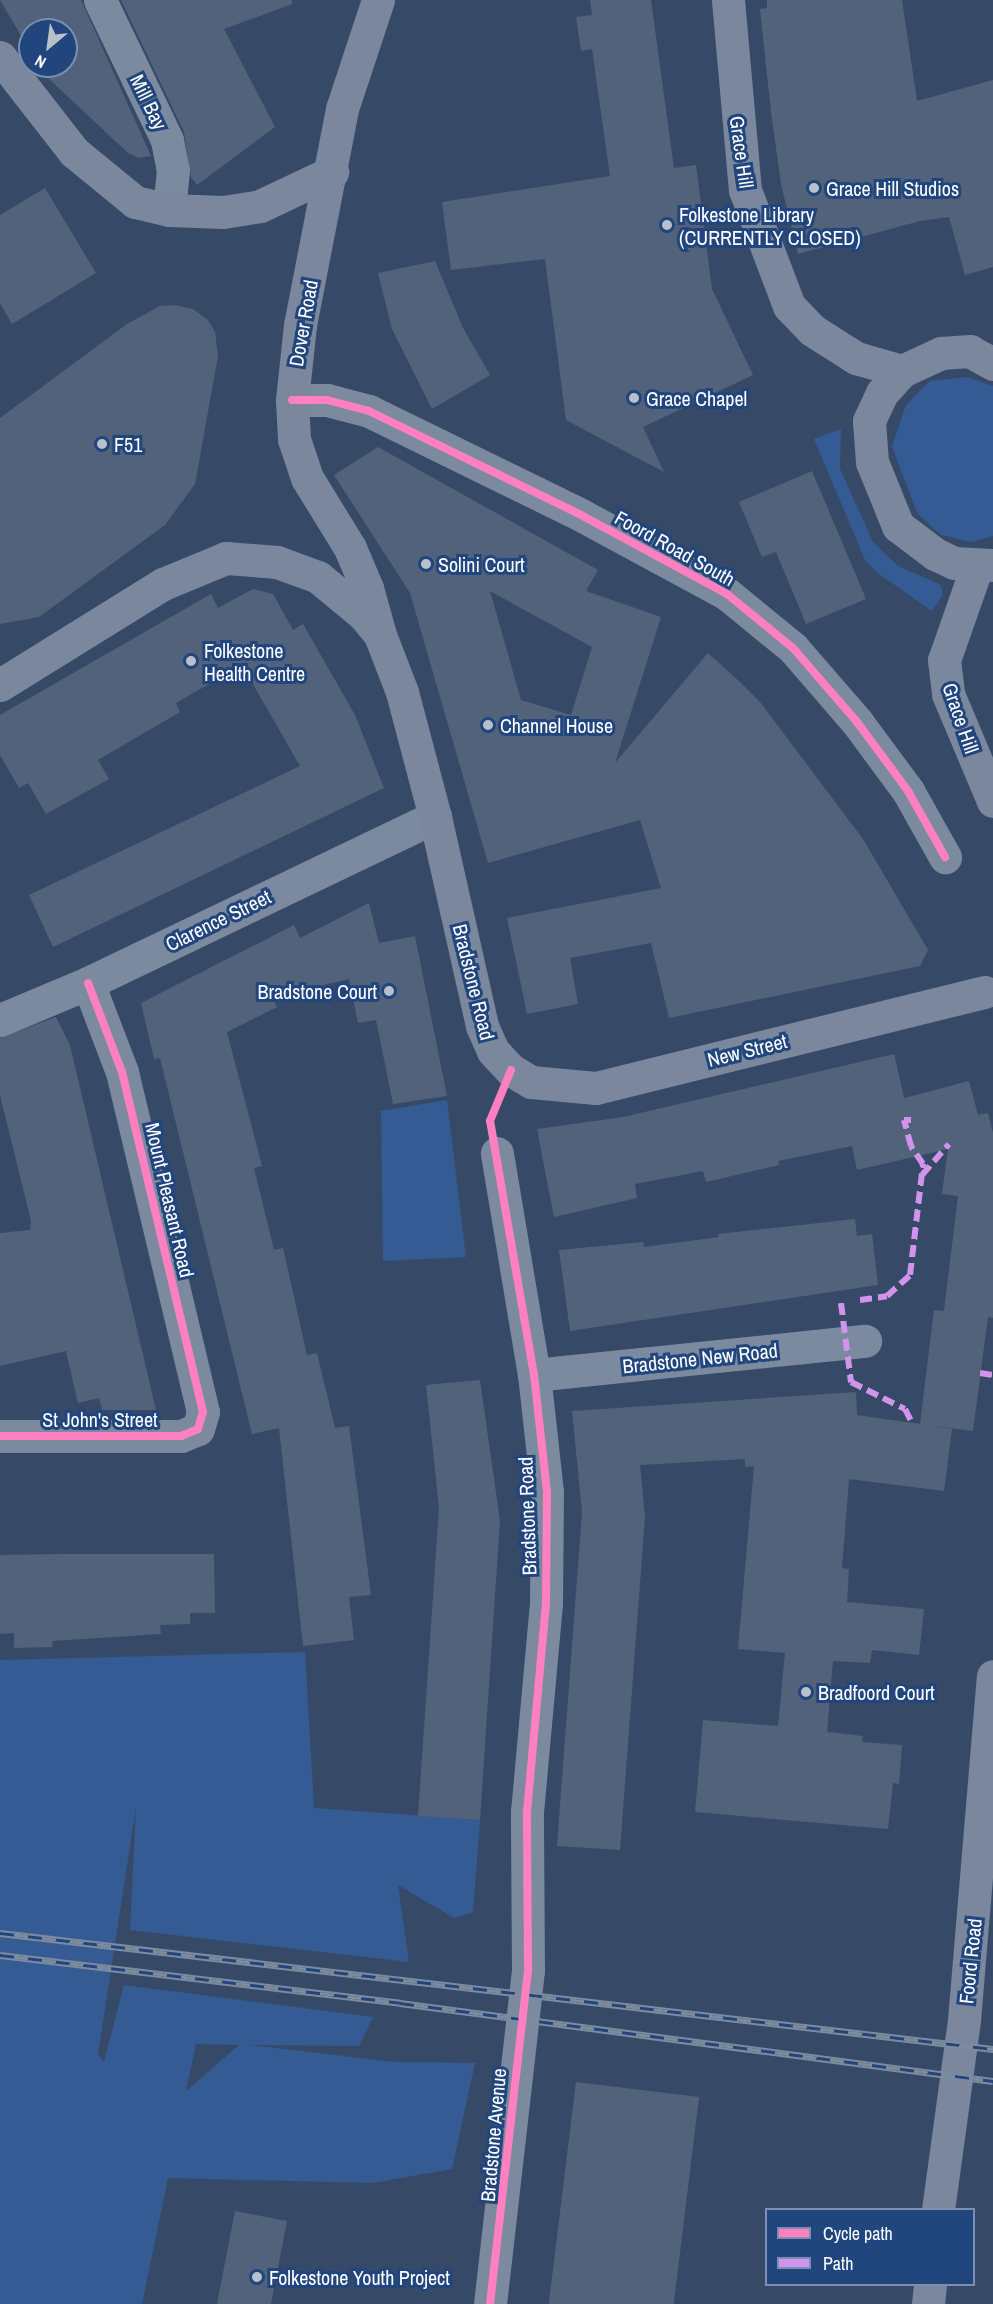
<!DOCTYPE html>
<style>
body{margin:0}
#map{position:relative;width:993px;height:2304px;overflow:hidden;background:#364a68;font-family:"Archivo Narrow",sans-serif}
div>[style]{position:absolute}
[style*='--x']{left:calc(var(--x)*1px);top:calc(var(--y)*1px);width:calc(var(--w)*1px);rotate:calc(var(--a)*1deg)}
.green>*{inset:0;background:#345b94}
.building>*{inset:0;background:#52627a;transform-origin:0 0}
.minor>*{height:33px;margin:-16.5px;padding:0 16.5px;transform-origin:16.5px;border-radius:16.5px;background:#7b8a9f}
.primary>*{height:33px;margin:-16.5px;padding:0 16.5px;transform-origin:16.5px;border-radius:16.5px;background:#7a879d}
.rail>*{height:7px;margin-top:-3.5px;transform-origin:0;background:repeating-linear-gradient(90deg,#21457d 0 14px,#7d8b9f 0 28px);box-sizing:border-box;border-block:2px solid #7d8b9f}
.quiet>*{height:6px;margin-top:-3px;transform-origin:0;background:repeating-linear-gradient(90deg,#d193ec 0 12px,transparent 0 18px)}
.cycleway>*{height:8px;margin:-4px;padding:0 4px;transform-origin:4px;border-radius:4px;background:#ff80c0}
.dots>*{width:16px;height:16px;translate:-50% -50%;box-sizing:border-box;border:3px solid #21457d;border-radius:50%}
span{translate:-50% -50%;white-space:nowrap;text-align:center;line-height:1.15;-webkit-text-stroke:6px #21457d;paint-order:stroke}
.street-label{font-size:20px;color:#fff}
.poi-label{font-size:20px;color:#fff}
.left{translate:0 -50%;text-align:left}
.right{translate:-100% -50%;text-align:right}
.legend{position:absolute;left:765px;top:2208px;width:210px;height:78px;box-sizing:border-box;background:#21457d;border:2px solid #7a8fb1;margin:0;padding:8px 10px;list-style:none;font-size:18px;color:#fff}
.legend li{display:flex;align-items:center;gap:12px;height:30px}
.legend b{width:30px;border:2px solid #7a8fb1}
.north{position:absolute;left:18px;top:18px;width:60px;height:60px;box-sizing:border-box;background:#21457d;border:2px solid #7a8fb1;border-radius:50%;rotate:209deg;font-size:16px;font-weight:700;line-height:24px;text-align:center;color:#fff}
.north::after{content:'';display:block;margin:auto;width:21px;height:27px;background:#b9c0ca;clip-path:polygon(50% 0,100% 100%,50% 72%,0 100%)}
</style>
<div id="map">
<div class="green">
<div style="clip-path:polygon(967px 377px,993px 386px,993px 536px,971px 542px,941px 535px,917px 513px,892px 446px,906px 405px,930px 381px)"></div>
<div style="clip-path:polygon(841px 429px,840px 469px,873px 542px,898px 566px,941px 585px,943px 595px,932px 611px,879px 574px,865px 560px,814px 439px)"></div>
<div style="clip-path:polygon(447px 1100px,466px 1257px,383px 1261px,381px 1111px)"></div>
<div style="clip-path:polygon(evenodd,305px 1652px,314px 1808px,480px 1820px,473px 1912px,454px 1918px,398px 1885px,409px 1962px,130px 1930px,136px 1807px,98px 2055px,104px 2062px,124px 1985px,373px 2017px,359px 2046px,250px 2045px,394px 2062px,475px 2063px,452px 2169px,373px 2183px,168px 2178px,142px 2304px,0 2304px,0 1660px,305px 1652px,196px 2044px,239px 2045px,186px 2091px,196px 2044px)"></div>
</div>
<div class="building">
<div style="clip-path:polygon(0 0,81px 0,151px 156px,139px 158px,128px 153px,49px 79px,40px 66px,66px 66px,66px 30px,30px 30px,30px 51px)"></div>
<div style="clip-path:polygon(121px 0,292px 0,292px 4px,224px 29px,275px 127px,197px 185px,191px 177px,184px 132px)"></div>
<div style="clip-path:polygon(590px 0,651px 0,674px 168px,696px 165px,712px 289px,753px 375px,643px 427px,664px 472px,566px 420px,545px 259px,451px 270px,442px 202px,610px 176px,592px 49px,581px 51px,576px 17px,592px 15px)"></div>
<div style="clip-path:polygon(767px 0,902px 0,917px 101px,993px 80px,993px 267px,965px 275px,949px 217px,920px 221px,798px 254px,781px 184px,771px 112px,760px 9px,767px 8px)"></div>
<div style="clip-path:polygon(45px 188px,96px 273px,12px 324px,0 303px,0 215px)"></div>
<div style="clip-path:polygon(435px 261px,463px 328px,490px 375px,432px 409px,392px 329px,378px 273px)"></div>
<div style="clip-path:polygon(175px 305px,193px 309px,208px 320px,215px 332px,218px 356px,195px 484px,165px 525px,39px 617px,0 624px,0 418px,127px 324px,160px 306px)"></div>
<div style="clip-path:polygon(evenodd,378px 447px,598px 570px,586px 591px,661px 617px,615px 763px,708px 653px,740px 682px,760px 702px,863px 839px,928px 950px,920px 966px,669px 1018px,651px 943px,570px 958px,578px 1004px,527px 1014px,507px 918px,661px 888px,640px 820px,488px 863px,410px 593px,334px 475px,378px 447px,490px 591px,592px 647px,571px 715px,521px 700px,490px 591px)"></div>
<div style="clip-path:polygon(812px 471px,866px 599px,806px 624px,776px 552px,762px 557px,739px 502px)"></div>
<div style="clip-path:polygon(253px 589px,273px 594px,293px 630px,303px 624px,355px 715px,384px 788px,53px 947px,29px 895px,300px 766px,242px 665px,176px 703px,180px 712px,98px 760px,109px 779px,46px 814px,28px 783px,19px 788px,0 755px,0 715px,211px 594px,218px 608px)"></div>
<div style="clip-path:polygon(369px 903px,379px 943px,415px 936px,447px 1096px,393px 1104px,376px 1020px,358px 1023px,349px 979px,272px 997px,277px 1007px,227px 1032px,262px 1166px,254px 1168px,274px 1250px,283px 1248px,307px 1355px,317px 1353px,335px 1428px,349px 1426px,371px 1595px,349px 1597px,354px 1640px,303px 1646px,279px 1428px,252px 1434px,160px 1058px,154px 1059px,141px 1003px,294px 925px,300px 938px)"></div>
<div style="clip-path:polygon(56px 1017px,70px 1045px,156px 1410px,102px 1410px,99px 1398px,78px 1403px,66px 1351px,0 1366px,0 1233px,30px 1230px,31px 1221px,0 1095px,0 1038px)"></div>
<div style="clip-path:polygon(894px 1054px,904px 1098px,969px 1081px,978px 1115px,988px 1113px,993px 1133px,993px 1318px,988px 1317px,973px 1431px,925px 1425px,952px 1429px,944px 1491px,849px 1479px,842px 1568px,849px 1569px,847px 1602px,924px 1609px,919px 1655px,872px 1650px,870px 1663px,833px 1661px,827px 1732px,863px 1736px,862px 1742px,902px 1745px,899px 1784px,893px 1783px,888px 1829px,695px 1812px,703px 1720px,778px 1726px,785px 1653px,738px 1649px,754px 1466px,745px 1467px,745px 1459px,640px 1465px,645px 1517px,620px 1850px,557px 1846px,582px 1512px,572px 1411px,856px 1392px,857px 1415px,920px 1424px,934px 1310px,944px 1311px,958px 1196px,942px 1194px,948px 1149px,857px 1170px,852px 1146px,778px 1161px,779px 1165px,706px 1182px,703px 1171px,635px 1184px,637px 1198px,554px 1217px,537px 1129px,623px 1117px)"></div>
<div style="clip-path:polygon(855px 1219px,857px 1236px,872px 1234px,878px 1285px,570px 1331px,559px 1250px,643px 1242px,644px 1247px,719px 1237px,718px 1234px)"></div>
<div style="clip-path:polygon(480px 1380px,500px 1521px,480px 1820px,418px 1816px,439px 1508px,426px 1385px)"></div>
<div style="clip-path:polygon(62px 1554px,214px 1554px,215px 1613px,190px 1613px,190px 1624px,160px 1625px,161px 1634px,52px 1641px,53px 1647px,14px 1648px,14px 1633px,0 1634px,0 1555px)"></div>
<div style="left:576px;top:2082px;width:124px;height:224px;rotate:7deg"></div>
<div style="left:235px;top:2211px;width:53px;height:95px;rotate:11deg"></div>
</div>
<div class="minor">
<div style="--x:100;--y:0;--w:155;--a:64.4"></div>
<div style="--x:167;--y:140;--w:31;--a:79"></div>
<div style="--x:173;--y:170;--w:40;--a:95.7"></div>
<div style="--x:292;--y:400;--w:35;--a:0"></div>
<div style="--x:327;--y:400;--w:43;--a:14.7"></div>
<div style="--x:369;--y:411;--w:236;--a:26.1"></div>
<div style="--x:581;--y:515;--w:166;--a:28.4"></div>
<div style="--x:727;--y:594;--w:85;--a:39.3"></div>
<div style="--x:793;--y:648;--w:98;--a:49.1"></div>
<div style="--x:857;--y:722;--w:86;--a:53.5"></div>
<div style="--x:908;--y:791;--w:76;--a:60.7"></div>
<div style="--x:0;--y:1020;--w:95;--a:-22.8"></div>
<div style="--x:88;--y:983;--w:385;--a:-25.6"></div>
<div style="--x:534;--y:1375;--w:333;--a:-5.9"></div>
<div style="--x:0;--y:1436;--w:181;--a:0"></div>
<div style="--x:181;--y:1436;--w:18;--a:-22"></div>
<div style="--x:198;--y:1429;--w:18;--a:-74"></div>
<div style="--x:203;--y:1412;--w:350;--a:-103.4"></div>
<div style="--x:122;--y:1072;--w:95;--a:-110.9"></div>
<div style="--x:490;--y:2304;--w:336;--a:-83.5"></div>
<div style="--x:528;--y:1970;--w:158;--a:-90.4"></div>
<div style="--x:527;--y:1812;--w:210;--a:-84.8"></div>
<div style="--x:546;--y:1603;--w:111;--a:-89.5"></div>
<div style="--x:547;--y:1492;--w:118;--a:-96.3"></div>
<div style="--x:534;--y:1375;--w:225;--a:-99.5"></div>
</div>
<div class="primary">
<div style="--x:378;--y:0;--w:115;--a:108.3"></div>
<div style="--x:342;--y:109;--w:220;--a:101"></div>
<div style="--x:300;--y:325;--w:75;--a:96.1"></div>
<div style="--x:292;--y:400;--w:39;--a:87"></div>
<div style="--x:294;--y:439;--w:41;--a:71.6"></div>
<div style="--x:307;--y:478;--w:82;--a:58.4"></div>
<div style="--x:350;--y:548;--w:43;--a:67"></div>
<div style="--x:367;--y:588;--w:49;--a:74.5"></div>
<div style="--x:380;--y:635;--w:61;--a:68.9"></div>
<div style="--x:402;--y:692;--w:129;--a:75.2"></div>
<div style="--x:435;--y:817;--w:214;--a:77.3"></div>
<div style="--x:482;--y:1026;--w:27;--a:66"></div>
<div style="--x:493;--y:1051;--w:26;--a:47"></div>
<div style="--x:511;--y:1070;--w:23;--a:31"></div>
<div style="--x:531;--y:1082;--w:65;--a:5.3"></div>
<div style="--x:596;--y:1088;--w:400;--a:-13.9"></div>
<div style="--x:728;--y:0;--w:191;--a:84.9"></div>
<div style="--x:745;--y:190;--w:124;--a:69.2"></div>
<div style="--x:789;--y:306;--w:33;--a:46"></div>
<div style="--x:812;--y:330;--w:52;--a:32.5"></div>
<div style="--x:856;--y:358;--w:48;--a:15.8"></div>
<div style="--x:0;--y:57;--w:120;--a:52.1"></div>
<div style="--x:74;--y:152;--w:79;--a:39.3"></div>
<div style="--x:135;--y:202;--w:35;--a:13"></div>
<div style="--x:169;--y:210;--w:54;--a:2.1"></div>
<div style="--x:223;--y:212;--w:37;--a:-9"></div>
<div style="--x:260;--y:206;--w:80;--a:-25.3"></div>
<div style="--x:993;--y:364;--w:26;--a:-151"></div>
<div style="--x:970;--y:351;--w:29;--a:176"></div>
<div style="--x:941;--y:353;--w:43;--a:155.2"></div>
<div style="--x:902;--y:371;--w:30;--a:132"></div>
<div style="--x:882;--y:393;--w:31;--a:115"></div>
<div style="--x:869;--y:421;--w:41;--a:85.8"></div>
<div style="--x:872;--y:462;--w:69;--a:67.9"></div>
<div style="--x:898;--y:526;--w:46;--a:37.1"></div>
<div style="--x:935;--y:554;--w:21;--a:25"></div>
<div style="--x:954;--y:563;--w:39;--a:3"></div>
<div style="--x:977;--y:566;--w:100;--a:109.3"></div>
<div style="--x:944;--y:660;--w:34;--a:83"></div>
<div style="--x:948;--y:694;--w:116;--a:67.2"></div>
<div style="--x:0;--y:685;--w:192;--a:-31.8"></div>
<div style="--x:163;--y:584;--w:68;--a:-22.4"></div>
<div style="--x:226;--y:558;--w:51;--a:4.5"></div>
<div style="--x:277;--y:562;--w:44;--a:20.1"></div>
<div style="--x:318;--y:577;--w:60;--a:39.6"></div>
<div style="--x:364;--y:615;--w:21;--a:51"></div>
<div style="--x:938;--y:2210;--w:192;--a:-82.2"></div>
<div style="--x:964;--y:2020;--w:345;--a:-85.2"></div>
<div style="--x:928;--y:2304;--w:20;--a:-84"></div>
</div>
<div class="rail">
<div style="--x:0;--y:1933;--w:1000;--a:6.66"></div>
<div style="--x:0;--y:1955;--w:403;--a:6.8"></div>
<div style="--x:400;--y:2003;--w:598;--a:7.49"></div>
</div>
<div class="quiet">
<div style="--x:922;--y:1175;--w:41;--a:-48.9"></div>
<div style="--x:860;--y:1300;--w:27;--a:-8"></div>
<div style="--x:887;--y:1296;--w:31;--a:-42"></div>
<div style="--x:910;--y:1275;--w:112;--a:-83.3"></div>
<div style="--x:923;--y:1164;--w:22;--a:-124"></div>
<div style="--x:911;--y:1146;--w:27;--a:-105"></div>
<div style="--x:904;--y:1120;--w:7;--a:0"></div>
<div style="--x:841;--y:1303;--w:80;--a:82.8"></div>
<div style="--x:851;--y:1382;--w:60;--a:26.6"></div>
<div style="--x:905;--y:1409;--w:16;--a:63"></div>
<div style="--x:980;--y:1373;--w:13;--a:9"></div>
</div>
<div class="cycleway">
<div style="--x:292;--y:400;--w:35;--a:0"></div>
<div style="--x:327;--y:400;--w:43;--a:14.7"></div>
<div style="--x:369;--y:411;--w:236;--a:26.1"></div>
<div style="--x:581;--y:515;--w:166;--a:28.4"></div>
<div style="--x:727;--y:594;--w:85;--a:39.3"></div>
<div style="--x:793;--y:648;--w:98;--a:49.1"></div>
<div style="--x:857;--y:722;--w:86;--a:53.5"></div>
<div style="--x:908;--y:791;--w:76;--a:60.7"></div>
<div style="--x:0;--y:1436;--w:181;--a:0"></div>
<div style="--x:181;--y:1436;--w:18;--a:-22"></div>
<div style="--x:198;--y:1429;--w:18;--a:-74"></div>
<div style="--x:203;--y:1412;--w:350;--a:-103.4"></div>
<div style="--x:122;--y:1072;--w:95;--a:-110.9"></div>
<div style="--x:490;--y:2304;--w:336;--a:-83.5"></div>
<div style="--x:528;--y:1970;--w:158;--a:-90.4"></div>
<div style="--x:527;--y:1812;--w:210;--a:-84.8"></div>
<div style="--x:546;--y:1603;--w:111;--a:-89.5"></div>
<div style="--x:547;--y:1492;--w:118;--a:-96.3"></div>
<div style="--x:534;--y:1375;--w:258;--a:-99.8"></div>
<div style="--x:490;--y:1121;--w:55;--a:-67.6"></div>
</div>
<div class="dots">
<div style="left:814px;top:188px;background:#b9c0ca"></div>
<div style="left:667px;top:225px;background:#b9c0ca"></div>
<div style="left:634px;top:398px;background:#b9c0ca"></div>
<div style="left:102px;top:444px;background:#b9c0ca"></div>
<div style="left:426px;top:564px;background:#b9c0ca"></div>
<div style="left:191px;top:661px;background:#b9c0ca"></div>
<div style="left:488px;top:725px;background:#b9c0ca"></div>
<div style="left:389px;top:991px;background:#b9c0ca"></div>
<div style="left:806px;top:1692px;background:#b9c0ca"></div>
<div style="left:257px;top:2277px;background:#b9c0ca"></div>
</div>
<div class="street-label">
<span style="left:149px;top:102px;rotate:64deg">Mill Bay</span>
<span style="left:742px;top:152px;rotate:82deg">Grace Hill</span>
<span style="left:303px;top:323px;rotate:-80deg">Dover Road</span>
<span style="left:675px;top:548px;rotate:29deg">Foord Road South</span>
<span style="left:961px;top:718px;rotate:71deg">Grace Hill</span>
<span style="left:218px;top:920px;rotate:-26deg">Clarence Street</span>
<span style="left:474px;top:982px;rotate:76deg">Bradstone Road</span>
<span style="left:747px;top:1050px;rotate:-14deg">New Street</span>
<span style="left:170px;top:1200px;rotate:77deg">Mount Pleasant Road</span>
<span style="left:700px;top:1358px;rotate:-6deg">Bradstone New Road</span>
<span style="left:100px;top:1419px">St John's Street</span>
<span style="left:527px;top:1516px;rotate:-92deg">Bradstone Road</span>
<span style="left:970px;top:1961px;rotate:-84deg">Foord Road</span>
<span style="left:493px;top:2135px;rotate:-85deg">Bradstone Avenue</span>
</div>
<div class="poi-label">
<span class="left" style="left:826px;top:188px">Grace Hill Studios</span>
<span class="left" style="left:679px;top:226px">Folkestone Library<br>(CURRENTLY CLOSED)</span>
<span class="left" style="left:646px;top:398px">Grace Chapel</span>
<span class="left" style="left:114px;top:444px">F51</span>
<span class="left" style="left:438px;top:564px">Solini Court</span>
<span class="left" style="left:204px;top:662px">Folkestone<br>Health Centre</span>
<span class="left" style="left:500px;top:725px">Channel House</span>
<span class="right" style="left:377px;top:991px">Bradstone Court</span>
<span class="left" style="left:818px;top:1692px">Bradfoord Court</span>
<span class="left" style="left:269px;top:2277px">Folkestone Youth Project</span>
</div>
<ul class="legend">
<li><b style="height:8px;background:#ff80c0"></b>Cycle path</li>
<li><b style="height:8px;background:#d193ec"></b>Path</li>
</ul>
<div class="north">N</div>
</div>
